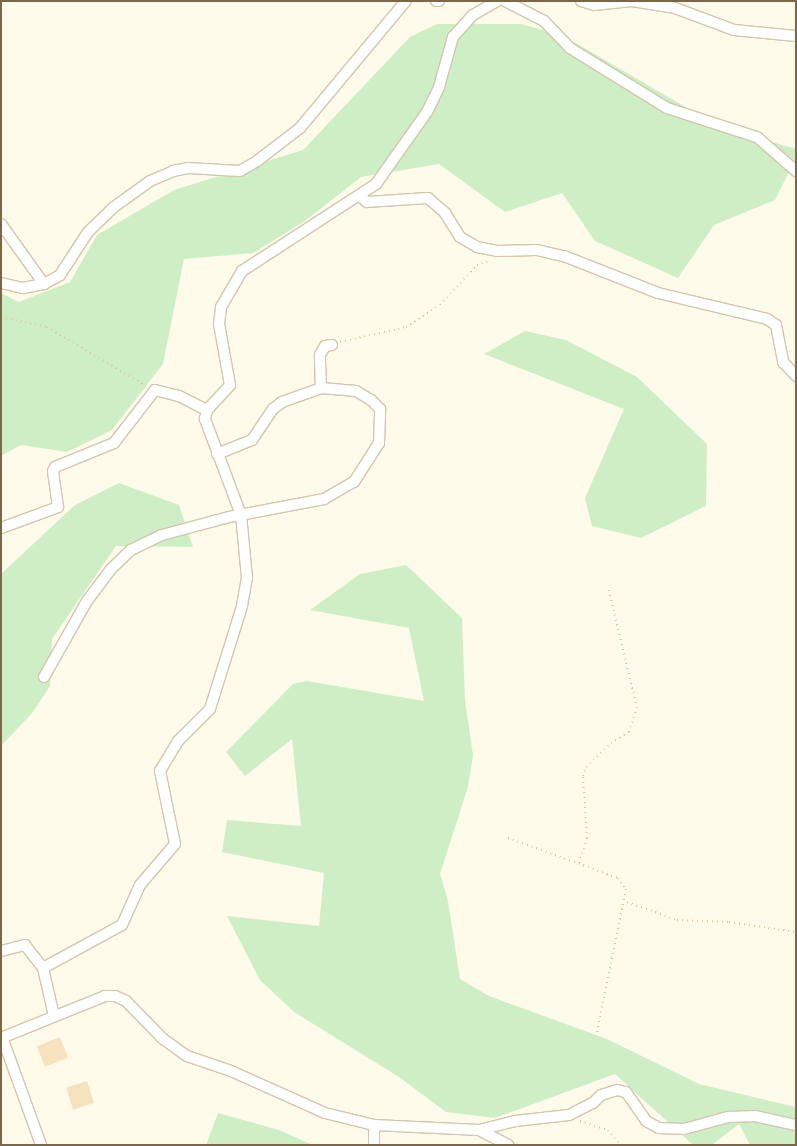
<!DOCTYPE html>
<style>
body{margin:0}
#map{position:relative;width:797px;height:1146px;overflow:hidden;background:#fefbea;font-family:"PT Sans Narrow",sans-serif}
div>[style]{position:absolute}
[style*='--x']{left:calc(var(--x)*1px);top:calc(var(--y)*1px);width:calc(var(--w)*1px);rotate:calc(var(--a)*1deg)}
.green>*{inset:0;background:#ceefc6}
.building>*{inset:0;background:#f7e1bf;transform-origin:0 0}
.path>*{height:2px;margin-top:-1px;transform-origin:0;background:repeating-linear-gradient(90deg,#ddc5a1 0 1px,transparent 0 5px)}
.roads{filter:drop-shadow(1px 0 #d3c6ad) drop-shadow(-1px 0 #d3c6ad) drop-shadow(0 1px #d3c6ad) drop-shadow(0 -1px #d3c6ad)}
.street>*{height:10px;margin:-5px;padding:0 5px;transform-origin:5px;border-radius:5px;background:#fff}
span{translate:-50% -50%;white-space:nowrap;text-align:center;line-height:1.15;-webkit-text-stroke:4.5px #fffdf3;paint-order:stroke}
.frame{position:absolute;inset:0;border:2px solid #7d6749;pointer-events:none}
</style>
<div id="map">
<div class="green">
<div style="clip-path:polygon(437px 24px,521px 24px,562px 35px,718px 126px,796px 149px,796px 158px,775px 200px,714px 225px,678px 278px,595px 241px,562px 193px,505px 212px,439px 164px,361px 177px,305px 221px,253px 253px,184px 259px,163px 364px,112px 430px,67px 452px,21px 445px,1px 456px,1px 293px,19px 302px,70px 282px,97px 235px,174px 190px,303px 150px,410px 37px)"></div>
<div style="clip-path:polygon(525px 331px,566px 340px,637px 377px,707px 444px,706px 506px,641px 538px,592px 526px,585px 498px,624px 409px,484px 354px)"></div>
<div style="clip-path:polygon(119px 483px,179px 505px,193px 547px,116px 546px,52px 639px,50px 686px,33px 712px,1px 746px,1px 574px,75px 505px)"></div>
<div style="clip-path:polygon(406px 565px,462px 618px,465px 700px,473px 755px,468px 787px,440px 874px,448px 901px,460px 979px,489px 996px,607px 1039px,699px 1084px,796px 1107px,796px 1145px,750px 1145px,739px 1124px,712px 1145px,693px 1145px,615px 1074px,495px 1118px,446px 1112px,399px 1077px,294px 1012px,260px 980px,227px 916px,319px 926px,324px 873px,222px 852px,227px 820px,301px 826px,292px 739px,245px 776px,226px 752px,293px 684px,307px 681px,424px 701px,409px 628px,310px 610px,360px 574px)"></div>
<div style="clip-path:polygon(218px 1113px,279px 1130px,313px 1145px,206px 1145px)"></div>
</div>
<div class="building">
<div style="left:60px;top:1037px;width:22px;height:25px;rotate:68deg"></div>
<div style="left:87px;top:1081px;width:23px;height:22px;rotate:72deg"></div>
</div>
<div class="path">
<div style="--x:1;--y:317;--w:47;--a:12.3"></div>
<div style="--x:47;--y:327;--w:115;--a:30.8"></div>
<div style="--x:340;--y:342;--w:68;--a:-12.8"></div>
<div style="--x:406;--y:327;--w:40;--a:-32.9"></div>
<div style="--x:440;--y:305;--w:54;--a:-47.2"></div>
<div style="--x:477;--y:265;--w:13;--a:-18"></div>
<div style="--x:508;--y:838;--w:117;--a:20"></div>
<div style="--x:618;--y:878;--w:14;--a:54"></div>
<div style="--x:626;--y:889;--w:146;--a:101.5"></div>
<div style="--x:579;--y:863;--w:26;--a:-72"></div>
<div style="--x:587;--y:838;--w:62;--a:-93.7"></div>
<div style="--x:583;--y:776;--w:9;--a:-72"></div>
<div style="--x:586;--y:767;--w:35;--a:-44"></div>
<div style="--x:611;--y:743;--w:21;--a:-31"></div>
<div style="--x:629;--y:732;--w:25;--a:-72"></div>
<div style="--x:637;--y:708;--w:124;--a:-103.5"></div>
<div style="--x:627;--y:902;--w:53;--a:19.8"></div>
<div style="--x:677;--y:920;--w:52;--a:2.2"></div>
<div style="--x:729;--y:922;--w:68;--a:8.5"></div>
<div style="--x:580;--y:1121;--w:29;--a:18"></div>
<div style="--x:608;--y:1130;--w:20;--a:49"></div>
</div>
<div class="roads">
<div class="street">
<div style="--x:436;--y:1;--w:3;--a:0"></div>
<div style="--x:505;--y:1;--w:44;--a:27.1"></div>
<div style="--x:544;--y:21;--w:37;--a:46"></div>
<div style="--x:570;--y:48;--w:114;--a:31.7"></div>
<div style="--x:667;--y:108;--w:95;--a:17.9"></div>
<div style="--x:757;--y:137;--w:52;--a:41.1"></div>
<div style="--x:581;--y:1;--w:14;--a:17"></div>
<div style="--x:594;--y:5;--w:38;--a:-6"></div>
<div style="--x:632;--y:1;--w:44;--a:9.2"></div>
<div style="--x:675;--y:8;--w:63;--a:20.4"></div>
<div style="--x:734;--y:30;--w:62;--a:5.5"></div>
<div style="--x:361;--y:197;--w:8;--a:40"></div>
<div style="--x:367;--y:202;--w:61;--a:-3.8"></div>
<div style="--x:428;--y:198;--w:23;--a:41"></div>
<div style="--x:445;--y:213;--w:28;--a:58"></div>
<div style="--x:460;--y:237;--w:20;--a:30"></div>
<div style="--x:477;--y:247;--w:20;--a:11"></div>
<div style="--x:497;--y:251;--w:40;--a:-1.4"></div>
<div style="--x:537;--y:250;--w:28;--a:13"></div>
<div style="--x:564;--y:256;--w:101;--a:21.5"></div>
<div style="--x:658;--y:293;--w:112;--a:13.4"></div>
<div style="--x:767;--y:319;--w:11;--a:34"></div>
<div style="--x:776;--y:325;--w:38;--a:79"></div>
<div style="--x:783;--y:362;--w:19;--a:47"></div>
<div style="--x:1;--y:224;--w:74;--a:54.4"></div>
<div style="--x:1;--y:283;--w:23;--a:13"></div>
<div style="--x:23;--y:288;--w:21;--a:-11"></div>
<div style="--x:44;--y:284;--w:18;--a:-29"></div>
<div style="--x:60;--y:275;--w:51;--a:-56.9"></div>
<div style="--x:88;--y:232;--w:36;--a:-44"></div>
<div style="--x:114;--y:207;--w:44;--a:-35.8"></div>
<div style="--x:150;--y:181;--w:25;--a:-23"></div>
<div style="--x:173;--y:171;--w:15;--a:-11"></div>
<div style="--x:188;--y:168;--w:52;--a:3.3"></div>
<div style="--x:240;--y:171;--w:20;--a:-30"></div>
<div style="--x:257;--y:161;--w:54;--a:-37.5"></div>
<div style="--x:300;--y:128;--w:165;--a:-50.2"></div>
<div style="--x:217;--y:454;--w:38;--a:-22"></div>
<div style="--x:252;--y:440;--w:37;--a:-56"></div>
<div style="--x:273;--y:409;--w:11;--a:-38"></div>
<div style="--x:282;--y:402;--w:41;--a:-19.7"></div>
<div style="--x:321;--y:388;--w:33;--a:-92"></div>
<div style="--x:320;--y:355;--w:10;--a:-61"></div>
<div style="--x:325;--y:346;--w:7;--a:-8"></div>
<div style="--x:1;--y:528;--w:61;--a:-20.2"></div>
<div style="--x:58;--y:507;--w:36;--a:-98"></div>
<div style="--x:53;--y:471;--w:4;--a:-63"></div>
<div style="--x:55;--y:467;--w:64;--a:-22.1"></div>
<div style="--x:114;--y:443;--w:67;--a:-52.3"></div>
<div style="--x:155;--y:390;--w:25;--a:14"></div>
<div style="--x:179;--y:396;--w:31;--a:27"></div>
<div style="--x:44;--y:677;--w:87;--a:-60.5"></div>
<div style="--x:87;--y:601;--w:39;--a:-53"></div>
<div style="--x:110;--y:570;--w:29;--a:-44"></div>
<div style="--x:131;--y:550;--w:34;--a:-26"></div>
<div style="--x:162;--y:535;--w:69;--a:-15"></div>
<div style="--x:229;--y:517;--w:97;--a:-10.7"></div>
<div style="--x:324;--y:499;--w:34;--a:-30"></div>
<div style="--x:354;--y:482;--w:46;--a:-57.3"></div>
<div style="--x:379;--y:443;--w:34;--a:-88"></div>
<div style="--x:380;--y:409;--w:13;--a:-135"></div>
<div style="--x:371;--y:400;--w:17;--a:-149"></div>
<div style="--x:356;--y:391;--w:35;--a:-175"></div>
<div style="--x:1;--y:951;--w:25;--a:-14"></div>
<div style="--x:25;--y:945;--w:29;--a:52"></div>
<div style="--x:54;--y:1016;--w:49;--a:-102.9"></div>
<div style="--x:43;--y:968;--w:90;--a:-28.6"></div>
<div style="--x:122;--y:925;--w:44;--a:-65.8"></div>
<div style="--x:140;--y:885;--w:54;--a:-49.5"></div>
<div style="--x:175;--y:844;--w:75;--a:-101.6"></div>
<div style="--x:160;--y:771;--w:35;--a:-59"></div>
<div style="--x:178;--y:741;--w:45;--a:-45"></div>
<div style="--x:210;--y:709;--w:108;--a:-72.7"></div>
<div style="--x:242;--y:606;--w:28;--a:-80"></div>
<div style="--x:247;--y:578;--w:63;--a:-95.4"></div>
<div style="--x:241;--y:515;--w:103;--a:-110.6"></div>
<div style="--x:205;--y:419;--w:9;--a:-77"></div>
<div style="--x:207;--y:410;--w:34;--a:-47"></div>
<div style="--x:230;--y:385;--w:62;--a:-100.2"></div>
<div style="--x:219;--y:324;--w:17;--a:-83"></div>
<div style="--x:221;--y:307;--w:42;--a:-59.7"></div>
<div style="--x:242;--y:271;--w:160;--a:-33"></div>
<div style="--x:376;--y:184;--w:88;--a:-54.7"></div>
<div style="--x:427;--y:112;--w:28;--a:-64"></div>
<div style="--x:439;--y:87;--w:52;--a:-74.4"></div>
<div style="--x:453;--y:37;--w:30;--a:-48"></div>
<div style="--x:473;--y:15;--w:28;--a:-30"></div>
<div style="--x:2;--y:1037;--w:115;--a:70.1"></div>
<div style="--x:1;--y:1038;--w:112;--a:-22"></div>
<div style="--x:105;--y:996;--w:10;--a:0"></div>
<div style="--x:115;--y:996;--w:12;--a:24"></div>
<div style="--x:126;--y:1001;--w:52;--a:45.8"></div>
<div style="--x:162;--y:1038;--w:31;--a:36"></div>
<div style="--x:187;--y:1056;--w:46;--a:18.8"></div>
<div style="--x:231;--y:1071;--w:103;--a:24.1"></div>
<div style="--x:325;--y:1113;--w:50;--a:13.8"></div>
<div style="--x:374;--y:1125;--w:105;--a:2.7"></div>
<div style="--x:479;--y:1130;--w:37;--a:-14"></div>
<div style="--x:515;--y:1121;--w:54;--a:-6.3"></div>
<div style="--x:569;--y:1115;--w:27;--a:-27"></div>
<div style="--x:593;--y:1103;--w:11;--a:-45"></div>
<div style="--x:601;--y:1095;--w:17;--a:-17"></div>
<div style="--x:617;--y:1090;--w:9;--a:13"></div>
<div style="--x:626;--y:1092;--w:35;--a:55"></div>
<div style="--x:646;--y:1121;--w:15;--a:28"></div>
<div style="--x:659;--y:1128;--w:25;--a:2"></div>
<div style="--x:684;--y:1129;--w:46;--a:-15.3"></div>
<div style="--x:728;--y:1117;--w:27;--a:-2"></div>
<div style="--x:755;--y:1116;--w:42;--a:12.4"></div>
<div style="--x:479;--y:1130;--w:33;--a:27"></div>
<div style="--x:374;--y:1145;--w:20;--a:-90"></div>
</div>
</div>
<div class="frame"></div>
</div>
